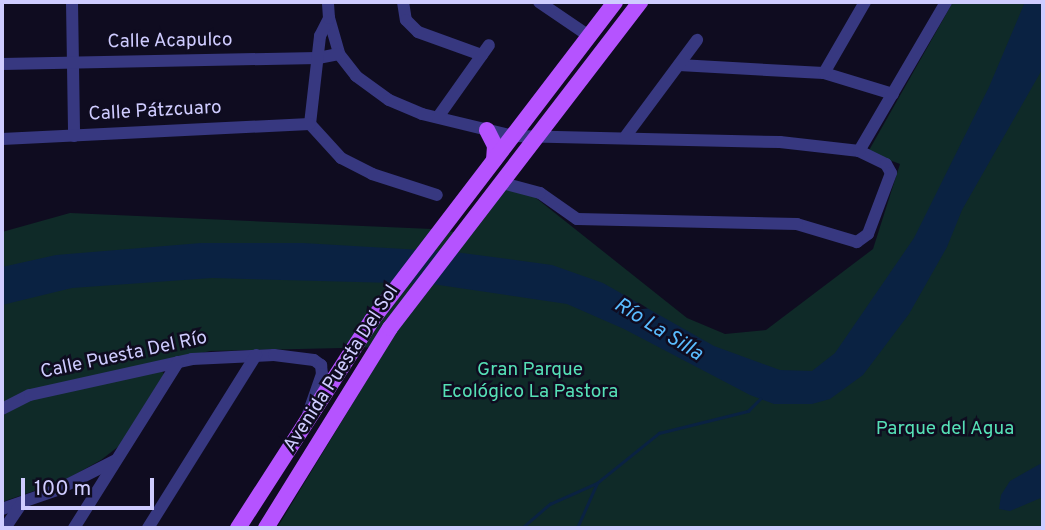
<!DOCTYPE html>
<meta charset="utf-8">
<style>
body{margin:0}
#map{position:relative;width:1045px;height:530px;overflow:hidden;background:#0f0c20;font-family:Overpass,sans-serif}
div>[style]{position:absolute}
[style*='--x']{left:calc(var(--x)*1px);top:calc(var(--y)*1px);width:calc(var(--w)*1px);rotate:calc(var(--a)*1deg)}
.green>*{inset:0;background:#0f2a28}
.water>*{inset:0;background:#0a2242}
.stream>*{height:2.5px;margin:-1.25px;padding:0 1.25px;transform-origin:1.25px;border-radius:1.25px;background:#0a2242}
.minor>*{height:12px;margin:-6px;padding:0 6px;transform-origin:6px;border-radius:6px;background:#373880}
.major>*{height:16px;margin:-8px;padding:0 8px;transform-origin:8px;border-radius:8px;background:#b553ff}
span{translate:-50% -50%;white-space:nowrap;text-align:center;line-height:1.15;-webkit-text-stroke:5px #0f0c20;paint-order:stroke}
.street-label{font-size:19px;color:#cfccff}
.park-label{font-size:19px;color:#56e0b6}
.water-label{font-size:21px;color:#5abcff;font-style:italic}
.frame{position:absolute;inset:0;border:4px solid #cfccff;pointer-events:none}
.scale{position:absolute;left:21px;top:478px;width:133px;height:32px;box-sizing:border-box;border:4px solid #cfccff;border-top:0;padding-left:9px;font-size:21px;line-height:24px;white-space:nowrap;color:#cfccff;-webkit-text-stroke:5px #0f0c20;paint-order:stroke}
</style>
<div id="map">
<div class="green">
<div style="clip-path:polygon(953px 2px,1043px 2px,1043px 528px,277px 528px,387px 347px,210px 351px,27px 395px,2px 408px,2px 232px,70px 213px,432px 229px,469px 234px,504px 189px,531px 194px,687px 318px,725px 334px,766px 330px,873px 249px,900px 164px,868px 152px)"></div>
<div style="clip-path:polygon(161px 370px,164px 374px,119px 446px,101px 460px,63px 481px,2px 502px,2px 415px,29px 400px)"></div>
</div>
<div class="water">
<div style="clip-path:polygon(1025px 2px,1043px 2px,1043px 68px,962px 210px,947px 247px,909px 314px,863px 375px,830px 399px,812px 404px,774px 404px,750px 395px,624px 329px,567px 304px,432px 284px,212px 278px,72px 288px,2px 305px,2px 267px,56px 255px,201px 243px,303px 243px,455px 252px,552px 265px,603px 283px,714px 346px,780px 370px,812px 371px,835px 353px,914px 238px,989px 87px)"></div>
<div style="clip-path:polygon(1040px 464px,1043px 464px,1043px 497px,1010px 511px,999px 509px,1001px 495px,1010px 481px)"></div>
</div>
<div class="stream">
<div style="--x:522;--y:528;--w:37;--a:-41"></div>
<div style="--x:550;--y:504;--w:51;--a:-24.1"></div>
<div style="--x:597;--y:483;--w:80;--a:-38.9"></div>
<div style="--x:659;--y:433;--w:92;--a:-13.9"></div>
<div style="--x:748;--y:411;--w:17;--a:-45"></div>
<div style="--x:577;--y:528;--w:49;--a:-66"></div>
</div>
<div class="minor">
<div style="--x:72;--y:2;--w:134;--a:89.1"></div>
<div style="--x:403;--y:2;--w:18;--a:81"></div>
<div style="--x:406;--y:20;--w:17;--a:45"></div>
<div style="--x:418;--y:32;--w:68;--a:19.8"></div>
<div style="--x:539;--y:2;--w:60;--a:34.2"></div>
<div style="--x:329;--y:18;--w:37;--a:74"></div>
<div style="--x:339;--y:54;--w:28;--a:52"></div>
<div style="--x:356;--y:76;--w:41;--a:36"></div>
<div style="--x:389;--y:100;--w:36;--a:23"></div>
<div style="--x:422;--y:114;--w:94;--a:13.6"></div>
<div style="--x:513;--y:136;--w:267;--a:1.3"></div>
<div style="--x:780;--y:142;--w:80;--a:6.5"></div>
<div style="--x:859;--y:151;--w:30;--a:26"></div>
<div style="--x:886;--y:164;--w:10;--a:61"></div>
<div style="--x:891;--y:173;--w:65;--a:110.7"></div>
<div style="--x:868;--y:234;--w:14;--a:144"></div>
<div style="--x:857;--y:242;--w:63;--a:-163.3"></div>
<div style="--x:797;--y:224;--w:220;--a:-178.7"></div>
<div style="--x:577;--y:219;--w:45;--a:-144.9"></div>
<div style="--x:540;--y:193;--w:38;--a:-165"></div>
<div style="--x:2;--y:64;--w:316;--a:-1.1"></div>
<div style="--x:318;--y:58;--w:21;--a:-11"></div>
<div style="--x:679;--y:65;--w:145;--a:3.2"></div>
<div style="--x:824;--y:73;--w:72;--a:16.9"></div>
<div style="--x:824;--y:73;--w:82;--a:-60"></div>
<div style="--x:438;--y:117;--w:88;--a:-54.7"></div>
<div style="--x:310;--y:124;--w:46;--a:47.6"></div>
<div style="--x:341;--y:158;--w:35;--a:27"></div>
<div style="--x:372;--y:174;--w:68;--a:17.9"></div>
<div style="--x:310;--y:124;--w:89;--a:-83.5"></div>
<div style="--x:320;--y:36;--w:20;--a:-63"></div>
<div style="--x:329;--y:18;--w:16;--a:-94"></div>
<div style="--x:625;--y:137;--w:121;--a:-53.4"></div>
<div style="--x:2;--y:139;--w:308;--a:-2.8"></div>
<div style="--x:859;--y:151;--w:173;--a:-59.7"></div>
<div style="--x:2;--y:409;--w:31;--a:-27"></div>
<div style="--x:30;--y:395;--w:166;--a:-12.5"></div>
<div style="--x:192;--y:359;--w:82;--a:-2.8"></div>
<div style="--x:274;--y:355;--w:40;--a:7.1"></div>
<div style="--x:314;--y:360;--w:9;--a:36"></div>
<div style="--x:321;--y:365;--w:9;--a:84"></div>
<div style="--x:322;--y:374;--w:42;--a:109.3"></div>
<div style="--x:2;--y:509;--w:58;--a:-19.1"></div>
<div style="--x:57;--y:490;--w:66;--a:-27"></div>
<div style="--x:5;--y:528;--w:29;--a:-56"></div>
<div style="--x:74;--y:528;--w:196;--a:-57.9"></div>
<div style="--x:148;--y:528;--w:204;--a:-58"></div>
</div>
<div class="major">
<div style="--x:487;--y:130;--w:18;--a:63"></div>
<div style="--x:495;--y:146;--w:14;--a:94"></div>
<div style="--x:238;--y:528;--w:247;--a:-57.2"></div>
<div style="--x:372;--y:320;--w:400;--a:-52.6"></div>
<div style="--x:266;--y:528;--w:235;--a:-58.2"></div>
<div style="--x:390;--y:328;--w:411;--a:-52.5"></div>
</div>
<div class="street-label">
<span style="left:170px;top:42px;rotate:-1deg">Calle Acapulco</span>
<span style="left:155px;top:112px;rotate:-3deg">Calle Pátzcuaro</span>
<span style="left:124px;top:356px;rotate:-12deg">Calle Puesta Del Río</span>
<span style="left:342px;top:369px;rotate:-57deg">Avenida Puesta Del Sol</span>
</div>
<div class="park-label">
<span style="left:530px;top:382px">Gran Parque<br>Ecológico La Pastora</span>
<span style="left:945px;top:430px">Parque del Agua</span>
</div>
<div class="water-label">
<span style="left:658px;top:330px;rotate:32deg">Río La Silla</span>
</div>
<div class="frame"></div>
<div class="scale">100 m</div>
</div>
